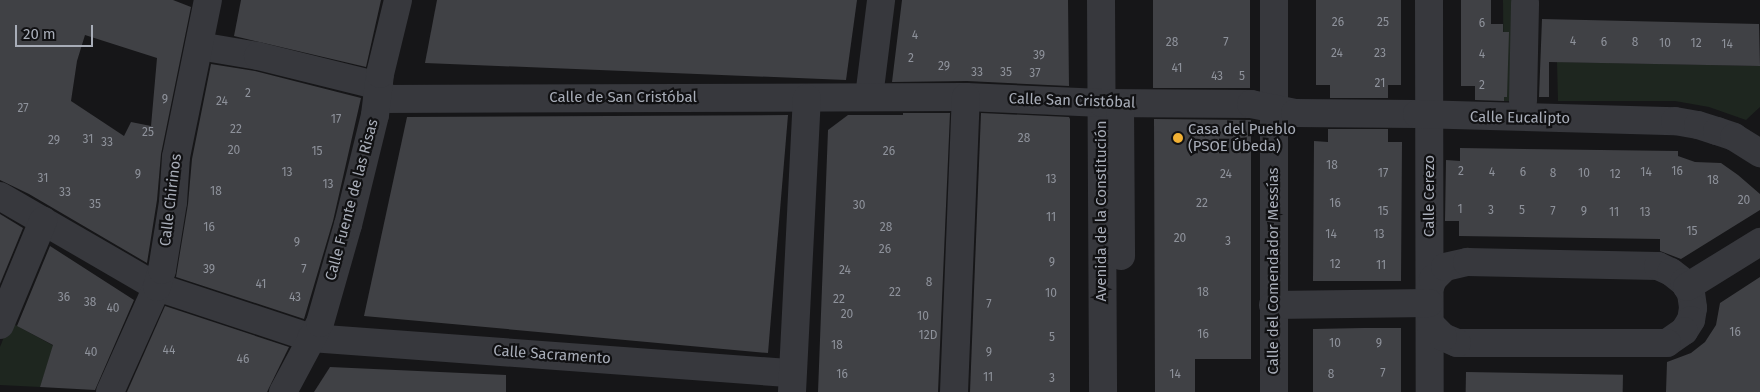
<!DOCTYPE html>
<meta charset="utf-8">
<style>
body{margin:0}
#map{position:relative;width:1760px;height:392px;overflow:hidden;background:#161618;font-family:"Fira Sans",sans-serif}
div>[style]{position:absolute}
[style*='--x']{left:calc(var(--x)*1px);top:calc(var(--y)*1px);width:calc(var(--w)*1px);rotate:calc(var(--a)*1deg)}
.green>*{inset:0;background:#1e261f}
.building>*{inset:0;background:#404145;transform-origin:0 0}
.street>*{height:28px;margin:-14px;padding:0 14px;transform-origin:14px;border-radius:14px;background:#37383d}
.dots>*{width:14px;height:14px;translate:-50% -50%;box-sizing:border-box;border:2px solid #111113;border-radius:50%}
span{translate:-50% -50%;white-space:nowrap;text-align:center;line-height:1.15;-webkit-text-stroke:4.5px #111113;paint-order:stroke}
.number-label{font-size:12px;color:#8e929b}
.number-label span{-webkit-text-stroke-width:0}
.street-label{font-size:15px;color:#a8adb8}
.poi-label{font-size:15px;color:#a8adb8}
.left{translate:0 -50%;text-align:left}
.scale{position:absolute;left:15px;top:25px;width:78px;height:22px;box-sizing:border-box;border:2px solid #a8adb8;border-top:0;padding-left:6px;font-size:15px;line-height:18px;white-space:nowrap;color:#a8adb8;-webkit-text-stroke:4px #111113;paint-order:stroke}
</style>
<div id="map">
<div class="green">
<div style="clip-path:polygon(1503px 0,1522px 0,1518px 101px,1504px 101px)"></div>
<div style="clip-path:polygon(1557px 62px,1760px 66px,1760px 107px,1746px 120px,1709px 107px,1675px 101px,1558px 101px)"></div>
<div style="clip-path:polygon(10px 322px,54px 346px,40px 387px,0 385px,0 347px)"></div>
</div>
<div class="building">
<div style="clip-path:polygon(evenodd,0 0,173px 0,191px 7px,161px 154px,157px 200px,147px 263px,29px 194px,0 180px,0 0,85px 35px,157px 58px,151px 126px,131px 122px,124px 136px,71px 101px,77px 61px,85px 35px)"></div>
<div style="clip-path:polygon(241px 0,381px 0,366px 67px,234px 36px)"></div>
<div style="clip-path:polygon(437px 0,857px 0,846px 80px,425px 63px)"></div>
<div style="clip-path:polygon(902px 0,1068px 0,1069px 86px,967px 81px,892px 82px)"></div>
<div style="left:1153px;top:0;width:97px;height:88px"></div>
<div style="clip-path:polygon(1316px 0,1401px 0,1401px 85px,1388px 85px,1388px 98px,1330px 98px,1330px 85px,1316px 85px)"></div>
<div style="clip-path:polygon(1461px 0,1491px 0,1491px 24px,1503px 24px,1503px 32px,1509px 32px,1507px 97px,1504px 97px,1504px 101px,1475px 100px,1475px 86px,1461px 86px)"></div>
<div style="clip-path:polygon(1542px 19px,1759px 24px,1760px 66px,1549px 62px,1549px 97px,1539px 97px)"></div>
<div style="clip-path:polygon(211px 64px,255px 71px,361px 98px,333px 221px,304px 319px,176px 277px,188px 204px,192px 159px)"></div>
<div style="clip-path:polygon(903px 113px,950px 113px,938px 392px,818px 392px,828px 130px,848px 115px,903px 115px)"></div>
<div style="clip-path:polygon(981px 113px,1069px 117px,1070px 119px,1070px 392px,970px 392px)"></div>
<div style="clip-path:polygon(788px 115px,768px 353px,364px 316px,407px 117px)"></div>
<div style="clip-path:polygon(1154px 119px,1251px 120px,1251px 359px,1195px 359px,1195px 392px,1155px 392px)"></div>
<div style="clip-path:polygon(1328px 129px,1388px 129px,1388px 142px,1402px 142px,1401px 281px,1313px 281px,1314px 141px,1328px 142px)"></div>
<div style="clip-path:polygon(1460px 148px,1678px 151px,1678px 156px,1695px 162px,1721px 163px,1738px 175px,1760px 194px,1760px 210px,1681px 259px,1660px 251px,1660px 239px,1459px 236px,1459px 221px,1445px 221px,1446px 160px,1460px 161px)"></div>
<div style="clip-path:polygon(0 214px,23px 228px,0 284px)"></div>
<div style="clip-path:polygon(50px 246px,134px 300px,95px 390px,40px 387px,53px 345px,17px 326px)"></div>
<div style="clip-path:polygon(1760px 277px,1760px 392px,1666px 392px,1667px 362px,1691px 353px,1705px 342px,1716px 325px,1720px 303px)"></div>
<div style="clip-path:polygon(165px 306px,289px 347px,267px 392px,127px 392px)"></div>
<div style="clip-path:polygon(1364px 328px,1401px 328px,1401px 392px,1313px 392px,1313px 329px)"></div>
<div style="clip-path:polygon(330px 367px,506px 375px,506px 392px,314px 392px)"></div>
<div style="left:1466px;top:372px;width:157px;height:20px;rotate:1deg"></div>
</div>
<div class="street">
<div style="--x:1101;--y:0;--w:392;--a:89.7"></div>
<div style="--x:1274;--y:0;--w:392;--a:90"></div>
<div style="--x:1429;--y:0;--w:392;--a:89.9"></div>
<div style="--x:199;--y:46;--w:60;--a:9.6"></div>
<div style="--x:258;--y:56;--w:125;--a:13.9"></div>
<div style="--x:869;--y:97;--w:98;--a:-82.9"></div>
<div style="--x:377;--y:99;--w:589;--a:-0.19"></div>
<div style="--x:966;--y:97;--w:136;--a:2.5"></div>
<div style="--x:1102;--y:103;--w:149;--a:0.4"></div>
<div style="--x:1251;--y:104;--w:45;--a:11.6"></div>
<div style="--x:1295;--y:113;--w:122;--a:0.5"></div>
<div style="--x:1417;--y:114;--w:258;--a:1.6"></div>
<div style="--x:1675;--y:121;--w:23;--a:10"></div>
<div style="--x:1698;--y:125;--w:20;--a:18"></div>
<div style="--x:1717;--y:131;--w:18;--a:19"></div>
<div style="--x:1734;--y:137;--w:31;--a:32"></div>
<div style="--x:1523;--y:101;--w:98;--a:-88.8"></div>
<div style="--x:1120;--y:106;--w:150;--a:89.6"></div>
<div style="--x:0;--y:196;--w:181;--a:30.1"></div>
<div style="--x:157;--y:287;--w:162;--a:18.3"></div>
<div style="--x:311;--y:338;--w:482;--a:4.2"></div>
<div style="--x:1430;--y:287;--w:9;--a:-69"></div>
<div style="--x:1433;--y:279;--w:17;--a:-45"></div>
<div style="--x:1445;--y:267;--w:23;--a:-13"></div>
<div style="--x:1467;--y:262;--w:191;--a:1.2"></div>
<div style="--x:1658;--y:266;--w:14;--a:25"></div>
<div style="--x:1671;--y:272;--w:16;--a:38"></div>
<div style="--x:1684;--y:282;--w:13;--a:58"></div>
<div style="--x:1691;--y:293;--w:15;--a:82"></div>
<div style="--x:1693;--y:308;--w:12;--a:99"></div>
<div style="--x:1691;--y:320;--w:13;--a:122"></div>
<div style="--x:1684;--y:331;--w:21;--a:145"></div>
<div style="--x:1667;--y:343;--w:210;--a:180"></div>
<div style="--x:1457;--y:343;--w:15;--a:-157"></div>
<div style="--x:1443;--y:337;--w:18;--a:-135"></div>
<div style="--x:1687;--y:287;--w:86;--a:-31.7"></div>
<div style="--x:1273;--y:305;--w:156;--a:-0.7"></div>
<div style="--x:0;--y:325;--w:113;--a:-67.5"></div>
<div style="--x:110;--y:392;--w:115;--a:-65.9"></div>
<div style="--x:157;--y:287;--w:18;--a:-74"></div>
<div style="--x:162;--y:270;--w:69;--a:-80.8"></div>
<div style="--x:173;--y:202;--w:45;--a:-86.2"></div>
<div style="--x:176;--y:157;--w:160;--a:-78.5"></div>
<div style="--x:283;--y:392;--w:78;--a:-61.8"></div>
<div style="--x:320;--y:323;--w:102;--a:-74.1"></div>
<div style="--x:348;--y:225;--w:113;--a:-76.2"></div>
<div style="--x:375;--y:115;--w:41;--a:-83"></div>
<div style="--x:380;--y:74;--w:76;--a:-76.3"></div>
<div style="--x:792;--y:392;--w:294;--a:-87.1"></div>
<div style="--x:954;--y:392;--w:295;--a:-87.7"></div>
</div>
<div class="dots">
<div style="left:1178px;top:138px;background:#f2b134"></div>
</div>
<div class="number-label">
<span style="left:1338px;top:23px">26</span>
<span style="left:1383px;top:23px">25</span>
<span style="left:1482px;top:24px">6</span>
<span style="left:915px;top:36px">4</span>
<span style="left:1573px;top:42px">4</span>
<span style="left:1172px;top:43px">28</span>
<span style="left:1226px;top:43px">7</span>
<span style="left:1604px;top:43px">6</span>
<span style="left:1635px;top:43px">8</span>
<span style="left:1665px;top:44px">10</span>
<span style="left:1696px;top:44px">12</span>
<span style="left:1727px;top:45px">14</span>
<span style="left:1337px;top:54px">24</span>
<span style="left:1380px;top:54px">23</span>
<span style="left:1482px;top:55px">4</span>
<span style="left:1039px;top:56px">39</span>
<span style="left:911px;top:59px">2</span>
<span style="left:944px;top:67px">29</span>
<span style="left:1177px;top:69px">41</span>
<span style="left:977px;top:73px">33</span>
<span style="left:1006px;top:73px">35</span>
<span style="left:1035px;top:74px">37</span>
<span style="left:1217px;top:77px">43</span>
<span style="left:1242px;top:77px">5</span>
<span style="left:1380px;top:84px">21</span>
<span style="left:1482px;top:86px">2</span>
<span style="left:248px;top:94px">2</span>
<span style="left:165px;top:100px">9</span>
<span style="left:222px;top:102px">24</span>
<span style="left:23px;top:109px">27</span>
<span style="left:336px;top:120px">17</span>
<span style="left:236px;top:130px">22</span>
<span style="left:148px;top:133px">25</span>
<span style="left:1024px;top:139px">28</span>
<span style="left:88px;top:140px">31</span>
<span style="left:54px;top:141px">29</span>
<span style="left:107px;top:143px">33</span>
<span style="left:234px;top:151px">20</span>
<span style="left:317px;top:152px">15</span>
<span style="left:889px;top:152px">26</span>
<span style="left:1332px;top:166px">18</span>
<span style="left:1461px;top:172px">2</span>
<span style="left:1677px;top:172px">16</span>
<span style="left:287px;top:173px">13</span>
<span style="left:1492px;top:173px">4</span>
<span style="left:1523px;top:173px">6</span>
<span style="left:1646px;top:173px">14</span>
<span style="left:1383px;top:174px">17</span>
<span style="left:1553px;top:174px">8</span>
<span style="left:1584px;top:174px">10</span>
<span style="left:138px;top:175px">9</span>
<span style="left:1226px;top:175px">24</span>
<span style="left:1615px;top:175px">12</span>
<span style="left:43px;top:179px">31</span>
<span style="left:1051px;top:180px">13</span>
<span style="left:1713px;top:181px">18</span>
<span style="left:328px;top:185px">13</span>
<span style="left:216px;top:192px">18</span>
<span style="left:65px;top:193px">33</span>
<span style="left:1744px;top:201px">20</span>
<span style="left:1202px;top:204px">22</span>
<span style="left:1335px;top:204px">16</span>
<span style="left:95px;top:205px">35</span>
<span style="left:859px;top:206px">30</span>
<span style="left:1460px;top:210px">1</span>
<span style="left:1491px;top:211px">3</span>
<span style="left:1522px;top:211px">5</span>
<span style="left:1383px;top:212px">15</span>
<span style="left:1553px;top:212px">7</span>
<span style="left:1584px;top:212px">9</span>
<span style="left:1614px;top:213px">11</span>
<span style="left:1645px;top:213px">13</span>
<span style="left:1051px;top:218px">11</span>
<span style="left:209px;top:228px">16</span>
<span style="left:886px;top:228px">28</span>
<span style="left:1692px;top:232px">15</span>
<span style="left:1331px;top:235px">14</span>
<span style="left:1379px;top:235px">13</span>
<span style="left:1180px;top:239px">20</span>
<span style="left:1228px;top:242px">3</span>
<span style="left:297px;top:243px">9</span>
<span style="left:885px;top:250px">26</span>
<span style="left:1052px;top:263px">9</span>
<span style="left:1335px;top:265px">12</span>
<span style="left:1381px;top:266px">11</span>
<span style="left:209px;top:270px">39</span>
<span style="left:304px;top:270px">7</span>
<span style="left:845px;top:271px">24</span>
<span style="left:929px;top:283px">8</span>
<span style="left:261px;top:285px">41</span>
<span style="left:895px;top:293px">22</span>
<span style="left:1203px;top:293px">18</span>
<span style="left:1051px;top:294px">10</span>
<span style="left:64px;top:298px">36</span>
<span style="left:295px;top:298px">43</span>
<span style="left:839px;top:300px">22</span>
<span style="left:90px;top:303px">38</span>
<span style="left:989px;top:305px">7</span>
<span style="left:113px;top:309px">40</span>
<span style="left:847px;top:315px">20</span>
<span style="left:923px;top:317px">10</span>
<span style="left:1735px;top:333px">16</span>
<span style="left:1203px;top:335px">16</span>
<span style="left:928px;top:336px">12D</span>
<span style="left:1052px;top:338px">5</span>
<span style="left:1335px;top:344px">10</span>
<span style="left:1379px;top:344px">9</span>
<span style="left:837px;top:346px">18</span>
<span style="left:169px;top:351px">44</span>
<span style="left:91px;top:353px">40</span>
<span style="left:989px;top:353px">9</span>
<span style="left:243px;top:360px">46</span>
<span style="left:1383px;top:374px">7</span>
<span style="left:842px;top:375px">16</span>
<span style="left:1175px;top:375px">14</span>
<span style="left:1331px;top:375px">8</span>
<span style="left:988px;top:378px">11</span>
<span style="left:1052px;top:379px">3</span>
</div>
<div class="street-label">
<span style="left:623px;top:98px">Calle de San Cristóbal</span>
<span style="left:1072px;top:101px;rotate:2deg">Calle San Cristóbal</span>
<span style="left:1520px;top:118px;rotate:1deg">Calle Eucalipto</span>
<span style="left:1430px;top:196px;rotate:-90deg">Calle Cerezo</span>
<span style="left:171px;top:200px;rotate:-83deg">Calle Chirinos</span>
<span style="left:352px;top:200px;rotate:-75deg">Calle Fuente de las Risas</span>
<span style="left:1102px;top:211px;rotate:-90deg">Avenida de la Constitución</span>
<span style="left:1274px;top:271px;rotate:-90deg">Calle del Comendador Messías</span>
<span style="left:552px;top:355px;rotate:4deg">Calle Sacramento</span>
</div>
<div class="poi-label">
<span class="left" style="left:1188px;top:138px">Casa del Pueblo<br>(PSOE Úbeda)</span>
</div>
<div class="scale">20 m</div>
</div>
